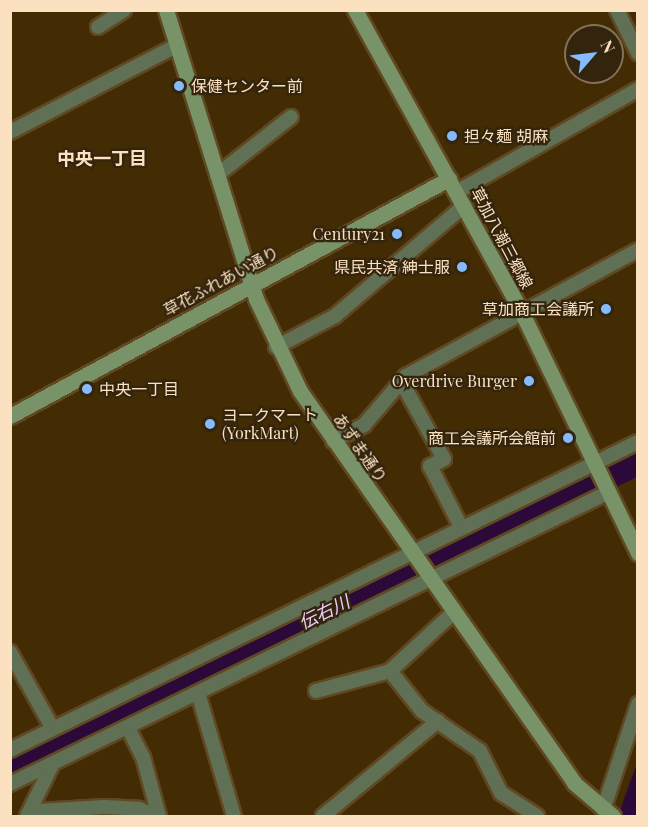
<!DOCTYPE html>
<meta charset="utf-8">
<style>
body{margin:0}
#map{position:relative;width:648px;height:827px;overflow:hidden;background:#432b04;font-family:"Playfair Display","Noto Sans JP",serif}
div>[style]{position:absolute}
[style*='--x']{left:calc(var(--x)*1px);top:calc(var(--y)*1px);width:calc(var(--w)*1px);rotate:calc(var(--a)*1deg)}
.water>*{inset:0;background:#2b0939}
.pier>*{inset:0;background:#432b04;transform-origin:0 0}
.river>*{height:28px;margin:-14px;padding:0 14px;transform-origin:14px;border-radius:14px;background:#2b0939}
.roads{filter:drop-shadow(2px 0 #604822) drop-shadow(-2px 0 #604822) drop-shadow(0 2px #604822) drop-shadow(0 -2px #604822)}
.street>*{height:14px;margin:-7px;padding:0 7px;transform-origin:7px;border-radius:7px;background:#5f7054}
.secondary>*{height:15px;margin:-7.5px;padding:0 7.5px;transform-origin:7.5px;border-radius:7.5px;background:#789367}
.dots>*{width:16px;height:16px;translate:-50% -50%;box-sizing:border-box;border:3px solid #33240e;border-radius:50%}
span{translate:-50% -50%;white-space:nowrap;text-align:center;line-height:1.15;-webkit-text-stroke:4.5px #33240e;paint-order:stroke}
.poi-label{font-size:16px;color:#fbe1c0}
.left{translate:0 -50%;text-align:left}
.right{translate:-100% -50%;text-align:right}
.street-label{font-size:16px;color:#fbe1c0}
.neighbourhood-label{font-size:18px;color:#fbe1c0;font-weight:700}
.water-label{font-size:18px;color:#eeceff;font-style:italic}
.frame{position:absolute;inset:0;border:12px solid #fbe1c0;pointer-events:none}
.north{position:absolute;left:564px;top:24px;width:60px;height:60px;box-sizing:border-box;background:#33240e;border:2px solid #837055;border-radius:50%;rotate:62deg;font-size:16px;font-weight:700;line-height:24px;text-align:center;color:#fbe1c0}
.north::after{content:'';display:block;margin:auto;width:21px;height:27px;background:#86bbfb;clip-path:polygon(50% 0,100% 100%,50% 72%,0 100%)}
</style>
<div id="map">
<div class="water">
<div style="clip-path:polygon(637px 449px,637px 472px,585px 497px,576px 479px)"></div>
<div style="clip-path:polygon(637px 763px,637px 816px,619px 816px,622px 805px)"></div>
</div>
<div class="pier">
<div style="left:614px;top:460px;width:21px;height:37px;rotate:65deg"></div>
</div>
<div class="river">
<div style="--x:10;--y:764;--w:697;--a:-25.76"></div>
</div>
<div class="roads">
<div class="street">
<div style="--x:617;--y:10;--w:48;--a:64"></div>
<div style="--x:98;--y:27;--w:31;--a:-33"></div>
<div style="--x:10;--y:132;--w:189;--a:-27.4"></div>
<div style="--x:217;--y:175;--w:94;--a:-38.1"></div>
<div style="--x:457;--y:192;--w:208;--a:-29.6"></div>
<div style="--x:276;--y:347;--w:67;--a:-27.7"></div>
<div style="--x:335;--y:316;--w:170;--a:-40.5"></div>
<div style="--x:401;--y:381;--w:89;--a:61.1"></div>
<div style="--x:444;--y:459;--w:16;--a:153"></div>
<div style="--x:430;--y:466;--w:68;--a:63.1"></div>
<div style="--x:333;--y:441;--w:35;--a:-27"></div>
<div style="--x:364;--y:425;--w:65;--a:-49.4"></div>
<div style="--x:406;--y:376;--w:264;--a:-28.5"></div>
<div style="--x:10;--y:652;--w:86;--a:60.8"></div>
<div style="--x:390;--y:671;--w:51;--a:51.3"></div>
<div style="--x:422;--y:711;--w:70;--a:34.6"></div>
<div style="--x:480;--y:751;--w:47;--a:63.4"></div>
<div style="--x:501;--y:793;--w:43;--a:32.6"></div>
<div style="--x:316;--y:691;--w:77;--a:-15.1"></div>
<div style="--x:390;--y:671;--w:87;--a:-42.7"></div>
<div style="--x:198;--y:693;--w:128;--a:73.7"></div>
<div style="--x:128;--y:728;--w:33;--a:63"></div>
<div style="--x:143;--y:757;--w:61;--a:74.8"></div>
<div style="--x:10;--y:750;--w:699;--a:-26.13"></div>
<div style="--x:10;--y:784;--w:666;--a:-25.99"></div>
<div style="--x:603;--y:810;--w:112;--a:-71.7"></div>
<div style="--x:38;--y:811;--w:67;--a:-3.4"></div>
<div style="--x:105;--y:807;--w:34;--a:3"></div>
<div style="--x:139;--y:809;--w:18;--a:22"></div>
<div style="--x:27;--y:816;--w:55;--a:-63.9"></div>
<div style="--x:323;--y:816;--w:149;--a:-39.6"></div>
</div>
<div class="secondary">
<div style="--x:166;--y:10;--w:303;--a:72.7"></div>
<div style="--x:256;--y:299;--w:102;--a:64.4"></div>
<div style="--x:300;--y:391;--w:478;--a:55"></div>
<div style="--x:574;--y:783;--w:51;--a:40.2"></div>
<div style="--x:355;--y:10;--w:346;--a:61.1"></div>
<div style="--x:522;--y:313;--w:267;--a:64.2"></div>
<div style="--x:10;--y:416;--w:499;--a:-28.4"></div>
</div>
</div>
<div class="dots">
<div style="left:179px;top:86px;background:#86bbfb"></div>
<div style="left:452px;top:136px;background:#86bbfb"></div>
<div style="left:397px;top:234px;background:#86bbfb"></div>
<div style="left:462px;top:267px;background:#86bbfb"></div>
<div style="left:606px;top:309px;background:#86bbfb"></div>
<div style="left:529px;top:381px;background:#86bbfb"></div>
<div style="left:87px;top:389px;background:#86bbfb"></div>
<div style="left:210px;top:424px;background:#86bbfb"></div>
<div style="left:568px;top:438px;background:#86bbfb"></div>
</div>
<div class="poi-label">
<span class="left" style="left:191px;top:86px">保健センター前</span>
<span class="left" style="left:464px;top:136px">担々麺 胡麻</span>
<span class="right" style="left:385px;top:234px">Century21</span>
<span class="right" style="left:450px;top:267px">県民共済 紳士服</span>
<span class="right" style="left:594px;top:309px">草加商工会議所</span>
<span class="right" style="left:517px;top:381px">Overdrive Burger</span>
<span class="left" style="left:99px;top:389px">中央一丁目</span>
<span class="left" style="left:222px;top:424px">ヨークマート<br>(YorkMart)</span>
<span class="right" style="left:556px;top:438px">商工会議所会館前</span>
</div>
<div class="street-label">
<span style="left:502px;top:238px;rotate:62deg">草加八潮三郷線</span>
<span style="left:221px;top:281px;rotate:-28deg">草花ふれあい通り</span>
<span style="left:360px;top:448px;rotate:55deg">あずま通り</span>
</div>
<div class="neighbourhood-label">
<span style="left:102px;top:158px">中央一丁目</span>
</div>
<div class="water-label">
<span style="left:324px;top:612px;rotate:-26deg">伝右川</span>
</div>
<div class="frame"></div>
<div class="north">N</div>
</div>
